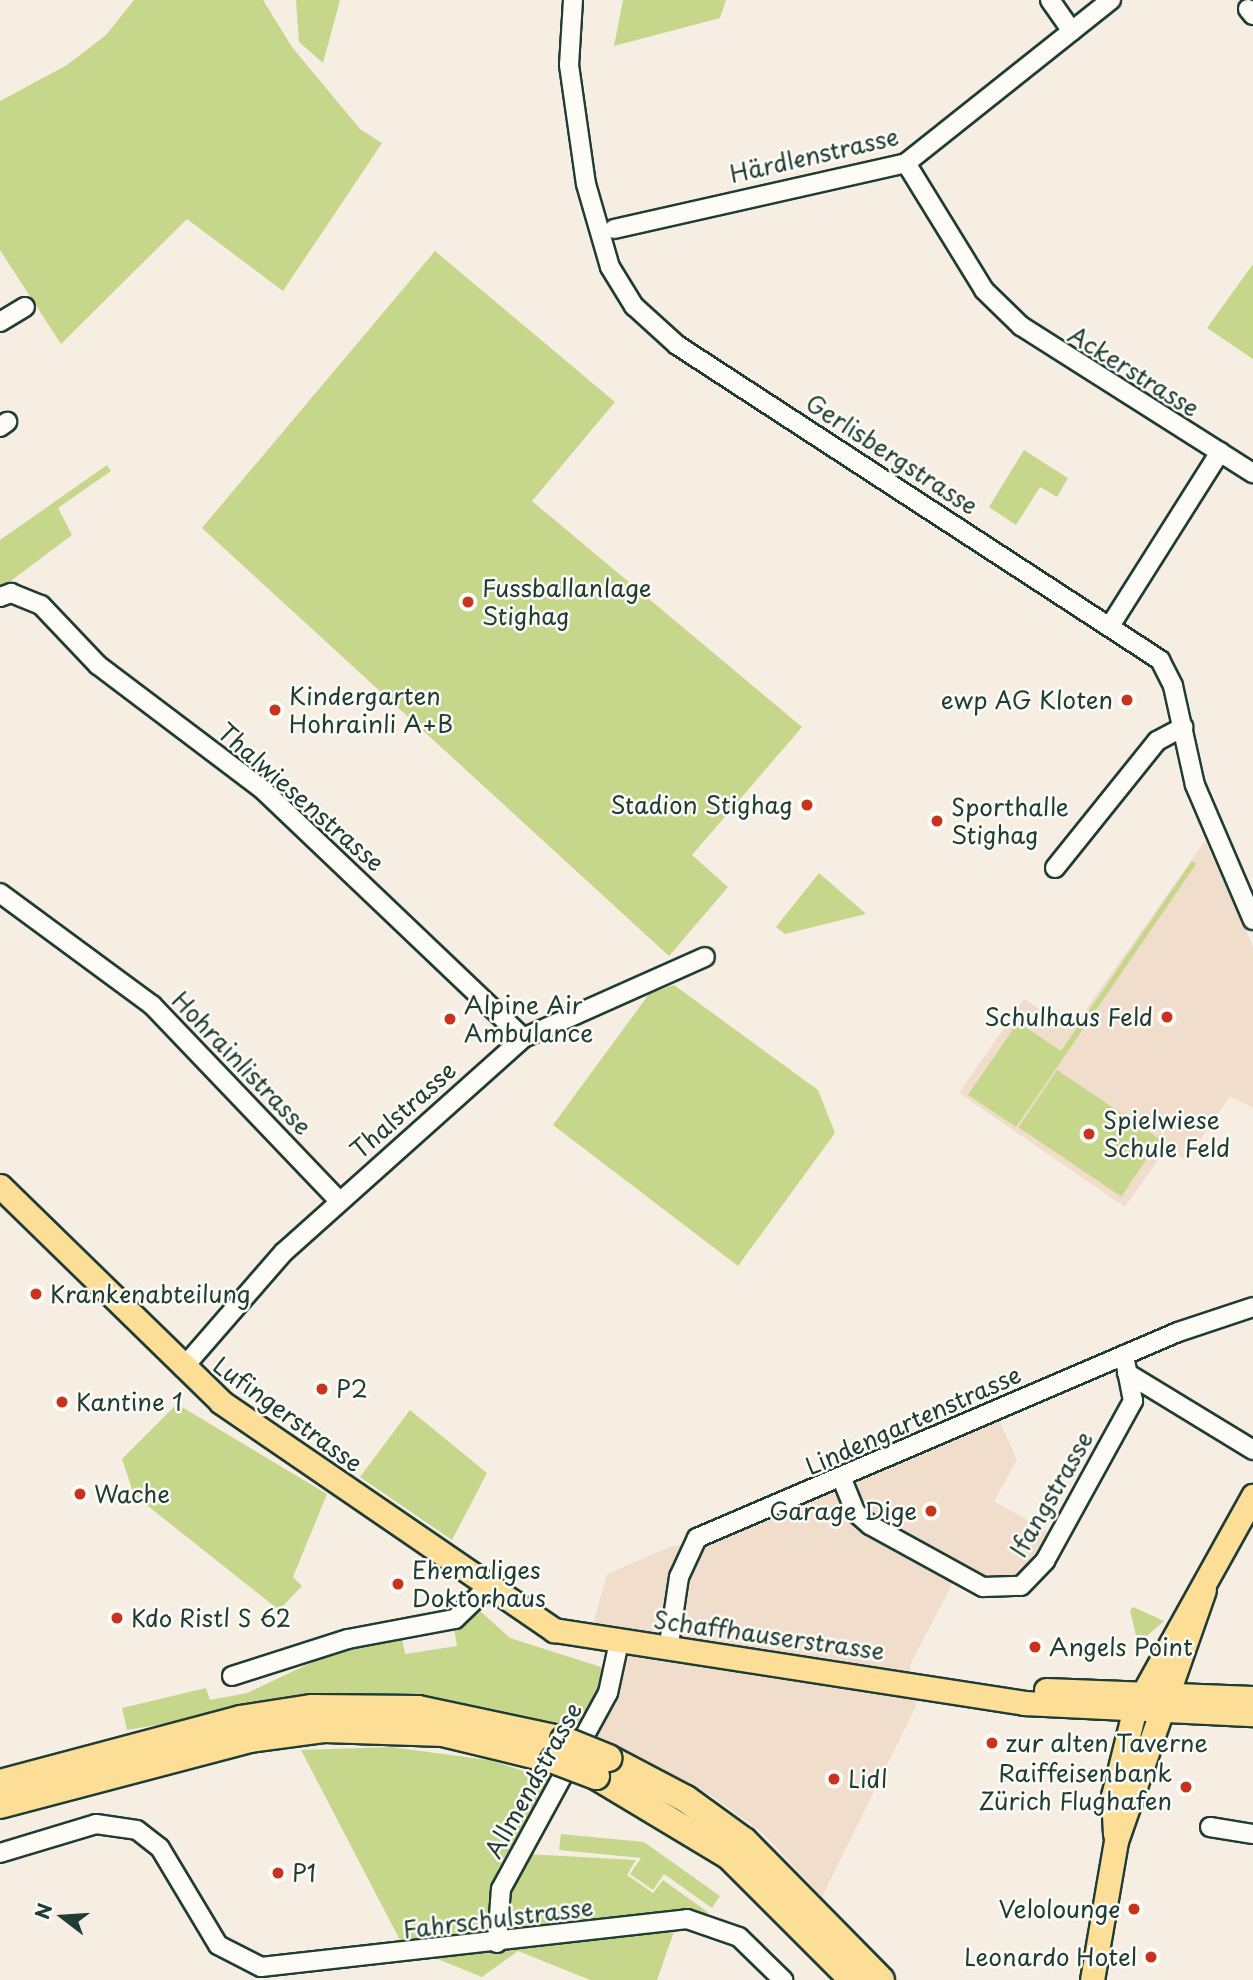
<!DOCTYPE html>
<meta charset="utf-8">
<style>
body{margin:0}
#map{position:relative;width:1253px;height:1980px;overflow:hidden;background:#f7eee3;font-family:"Playpen Sans",sans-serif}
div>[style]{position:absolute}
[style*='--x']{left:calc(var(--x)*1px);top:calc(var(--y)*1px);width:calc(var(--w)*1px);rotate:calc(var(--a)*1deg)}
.built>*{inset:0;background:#f0ddcb}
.green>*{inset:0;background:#c6d78b;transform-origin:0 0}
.roads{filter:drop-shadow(2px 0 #1f3d34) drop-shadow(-2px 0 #1f3d34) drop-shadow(0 2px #1f3d34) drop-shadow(0 -2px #1f3d34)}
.minor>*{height:18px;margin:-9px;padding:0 9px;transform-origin:9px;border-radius:9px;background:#fdfcf7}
.major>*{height:23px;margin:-11.5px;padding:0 11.5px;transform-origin:11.5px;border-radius:11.5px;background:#fcde96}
.highway>*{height:26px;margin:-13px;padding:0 13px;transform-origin:13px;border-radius:13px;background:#fcde96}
.bridges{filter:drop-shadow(2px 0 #1f3d34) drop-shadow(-2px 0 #1f3d34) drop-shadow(0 2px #1f3d34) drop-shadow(0 -2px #1f3d34)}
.highway-bridge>*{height:26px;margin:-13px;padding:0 13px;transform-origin:13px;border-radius:13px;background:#fcde96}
.dots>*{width:19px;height:19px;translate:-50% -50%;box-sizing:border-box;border:4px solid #fdfcf7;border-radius:50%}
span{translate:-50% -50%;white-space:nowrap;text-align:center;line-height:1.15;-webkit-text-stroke:5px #fdfcf7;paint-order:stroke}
.street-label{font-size:24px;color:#1f3d34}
.poi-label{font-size:24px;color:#1f3d34}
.left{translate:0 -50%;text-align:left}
.right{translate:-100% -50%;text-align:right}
.north{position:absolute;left:28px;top:1882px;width:70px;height:70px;-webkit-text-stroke:5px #fdfcf7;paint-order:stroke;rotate:287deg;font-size:19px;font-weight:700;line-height:28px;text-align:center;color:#1f3d34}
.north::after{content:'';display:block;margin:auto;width:24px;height:32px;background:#1f3d34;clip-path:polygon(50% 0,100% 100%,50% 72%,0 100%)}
</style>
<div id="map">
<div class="built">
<div style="clip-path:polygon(1205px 841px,1253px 947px,1253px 1108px,1230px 1096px,1186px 1161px,1167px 1147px,1125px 1207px,959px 1093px,1024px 999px,1072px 1029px)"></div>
<div style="clip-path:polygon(999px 1420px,1017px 1460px,994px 1501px,1051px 1534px,1024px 1577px,999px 1585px,960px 1569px,910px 1665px,916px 1706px,822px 1897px,764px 1834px,710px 1795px,589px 1733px,619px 1642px,589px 1639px,607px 1574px,672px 1546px,710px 1544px)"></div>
</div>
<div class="green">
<div style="clip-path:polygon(134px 0,263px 0,292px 47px,360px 129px,382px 143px,283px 291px,187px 219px,61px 344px,0 250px,0 101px,67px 65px,106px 35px)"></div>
<div style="clip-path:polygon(296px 0,340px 0,323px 63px,299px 42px)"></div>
<div style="clip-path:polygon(623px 0,726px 0,720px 18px,614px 46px)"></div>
<div style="clip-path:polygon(435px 251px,615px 402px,532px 501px,802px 727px,692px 855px,728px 887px,669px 956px,202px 528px)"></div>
<div style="clip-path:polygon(1253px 264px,1253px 359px,1207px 328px)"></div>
<div style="clip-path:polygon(1024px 450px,1068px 478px,1057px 497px,1040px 487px,1016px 525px,989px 507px)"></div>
<div style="clip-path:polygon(107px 465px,111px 471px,58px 508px,72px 535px,0 589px,0 540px)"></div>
<div style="clip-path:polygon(1192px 861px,1196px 864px,1016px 1127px,968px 1095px,1018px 1022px,1061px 1051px)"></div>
<div style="clip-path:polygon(819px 873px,866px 914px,785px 934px,776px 927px)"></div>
<div style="clip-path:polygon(674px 985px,818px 1090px,835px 1133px,738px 1266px,553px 1125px,649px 994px)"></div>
<div style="left:1057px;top:1070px;width:124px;height:69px;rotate:34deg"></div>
<div style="clip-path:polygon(177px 1404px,327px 1494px,293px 1577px,302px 1586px,279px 1610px,134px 1495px,122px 1459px)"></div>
<div style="clip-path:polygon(410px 1410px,487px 1473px,452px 1540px,360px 1477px)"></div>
<div style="clip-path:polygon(1133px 1607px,1164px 1621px,1138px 1644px,1130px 1610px)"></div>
<div style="clip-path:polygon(479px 1610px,510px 1638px,601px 1667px,605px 1682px,579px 1731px,461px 1704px,378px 1694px,324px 1696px,127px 1730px,122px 1708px,206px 1688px,210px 1700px,247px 1693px,338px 1650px,402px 1637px,405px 1654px,457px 1646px,454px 1628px)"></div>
<div style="clip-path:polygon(390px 1747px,489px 1760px,550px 1779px,498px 1869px,487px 1927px,476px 1938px,403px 1946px,301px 1750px)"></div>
<div style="clip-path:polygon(561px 1834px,644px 1842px,720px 1896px,712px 1908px,664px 1874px,653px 1890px,630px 1874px,641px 1858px,559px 1850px)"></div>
<div style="clip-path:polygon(526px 1854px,636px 1860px,627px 1875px,653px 1893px,663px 1880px,709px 1913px,529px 1931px,507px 1915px,508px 1891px)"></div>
<div style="clip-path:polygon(675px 1929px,657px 1980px,590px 1980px,518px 1951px,482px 1977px,435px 1958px)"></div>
</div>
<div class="roads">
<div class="minor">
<div style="--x:573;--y:0;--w:65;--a:93.5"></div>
<div style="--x:569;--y:65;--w:120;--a:81.9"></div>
<div style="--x:586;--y:184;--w:86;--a:73.9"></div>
<div style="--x:610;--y:267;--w:46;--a:58.4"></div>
<div style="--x:634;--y:306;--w:58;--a:42.2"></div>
<div style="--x:677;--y:345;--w:577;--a:33.11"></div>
<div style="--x:1160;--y:660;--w:29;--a:63"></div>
<div style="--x:1173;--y:686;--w:101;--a:77.5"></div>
<div style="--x:1195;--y:785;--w:147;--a:66.8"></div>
<div style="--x:1050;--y:0;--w:38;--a:55"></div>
<div style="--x:1248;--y:9;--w:8;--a:50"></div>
<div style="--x:906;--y:163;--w:149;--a:58.4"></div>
<div style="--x:984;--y:290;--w:52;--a:44.2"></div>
<div style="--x:1021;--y:326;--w:275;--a:32.4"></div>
<div style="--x:614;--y:229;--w:299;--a:-12.7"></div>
<div style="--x:906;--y:163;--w:262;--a:-38.5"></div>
<div style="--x:0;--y:322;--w:29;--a:-31"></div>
<div style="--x:0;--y:427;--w:9;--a:-36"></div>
<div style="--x:0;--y:597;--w:12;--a:-20"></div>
<div style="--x:11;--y:593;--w:32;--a:22"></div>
<div style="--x:41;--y:605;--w:83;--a:46.5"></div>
<div style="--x:98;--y:665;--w:207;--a:37.1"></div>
<div style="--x:263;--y:790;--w:359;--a:43.6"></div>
<div style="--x:1110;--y:626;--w:206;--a:-57.7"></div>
<div style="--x:1055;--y:868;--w:163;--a:-51.2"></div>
<div style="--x:1157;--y:741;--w:30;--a:-28"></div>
<div style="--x:0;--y:893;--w:189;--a:36.4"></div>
<div style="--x:152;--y:1005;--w:271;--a:46.3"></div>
<div style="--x:183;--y:1368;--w:154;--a:-49"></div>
<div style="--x:284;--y:1252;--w:321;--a:-41.8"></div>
<div style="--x:523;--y:1038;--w:199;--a:-24"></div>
<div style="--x:1127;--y:1373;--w:148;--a:31.4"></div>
<div style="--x:842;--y:1479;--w:35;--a:68"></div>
<div style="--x:855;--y:1512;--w:20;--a:41"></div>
<div style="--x:870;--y:1525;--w:129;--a:28.8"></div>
<div style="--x:983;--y:1587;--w:38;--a:-2"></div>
<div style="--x:1021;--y:1586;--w:35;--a:-46"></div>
<div style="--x:1045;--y:1561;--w:183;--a:-61.2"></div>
<div style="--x:1133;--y:1401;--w:47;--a:-101.1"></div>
<div style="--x:669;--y:1644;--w:68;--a:-81.5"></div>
<div style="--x:679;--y:1577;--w:43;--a:-65.2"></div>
<div style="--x:697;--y:1538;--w:523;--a:-23.18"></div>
<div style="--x:1178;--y:1332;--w:79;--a:-18.4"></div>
<div style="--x:232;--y:1676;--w:122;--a:-17.7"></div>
<div style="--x:348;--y:1639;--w:109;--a:-10.6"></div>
<div style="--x:455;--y:1619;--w:45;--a:-44.1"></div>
<div style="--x:1210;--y:1827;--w:44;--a:9.2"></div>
<div style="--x:0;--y:1853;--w:100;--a:-16.8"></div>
<div style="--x:96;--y:1824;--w:41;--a:8.3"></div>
<div style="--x:137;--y:1830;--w:29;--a:38"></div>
<div style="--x:160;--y:1848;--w:113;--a:59.1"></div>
<div style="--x:218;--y:1945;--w:48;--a:27.1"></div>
<div style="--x:261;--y:1967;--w:429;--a:-6.4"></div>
<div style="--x:687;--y:1919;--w:55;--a:19.1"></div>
<div style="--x:739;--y:1937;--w:62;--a:44.3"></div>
<div style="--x:497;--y:1943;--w:54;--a:-85.8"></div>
<div style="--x:501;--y:1889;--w:223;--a:-61.4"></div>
<div style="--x:608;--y:1693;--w:52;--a:-77.8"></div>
</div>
<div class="major">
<div style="--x:0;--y:1186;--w:309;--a:44.3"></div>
<div style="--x:221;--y:1402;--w:404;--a:34.4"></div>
<div style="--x:554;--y:1630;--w:476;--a:8.8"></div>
<div style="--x:1024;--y:1703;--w:229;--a:2.8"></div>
<div style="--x:1046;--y:1690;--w:207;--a:2.2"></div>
<div style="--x:1115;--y:1834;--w:38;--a:-93"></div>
<div style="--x:1113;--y:1796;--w:91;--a:-76"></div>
<div style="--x:1135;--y:1708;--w:243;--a:-60.9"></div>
<div style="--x:1092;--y:1980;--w:141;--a:-80.2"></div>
<div style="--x:1116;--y:1841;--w:266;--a:-70.7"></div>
</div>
<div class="highway">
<div style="--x:608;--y:1758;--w:88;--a:27.7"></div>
<div style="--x:686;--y:1799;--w:72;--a:35.9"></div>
<div style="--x:744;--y:1841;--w:195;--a:45.4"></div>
<div style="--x:596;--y:1776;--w:155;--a:31"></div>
<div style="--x:729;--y:1856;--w:175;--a:45"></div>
<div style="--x:0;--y:1783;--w:248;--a:-14.9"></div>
<div style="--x:240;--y:1719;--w:73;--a:-8.7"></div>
<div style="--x:312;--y:1708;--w:106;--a:0.5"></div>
<div style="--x:418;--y:1709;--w:149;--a:12"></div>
<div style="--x:0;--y:1805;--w:258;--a:-14.8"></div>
<div style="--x:249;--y:1739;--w:77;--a:-7.5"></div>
<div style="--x:325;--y:1729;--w:118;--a:1.9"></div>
<div style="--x:443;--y:1733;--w:114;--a:13.7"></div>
</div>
</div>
<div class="bridges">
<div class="highway-bridge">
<div style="--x:564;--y:1740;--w:48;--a:22.2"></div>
<div style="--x:554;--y:1760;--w:45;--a:20.9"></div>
</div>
</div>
<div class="dots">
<div style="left:468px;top:602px;background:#c8321e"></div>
<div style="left:1127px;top:700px;background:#c8321e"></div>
<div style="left:275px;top:710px;background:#c8321e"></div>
<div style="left:807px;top:805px;background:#c8321e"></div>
<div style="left:937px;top:821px;background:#c8321e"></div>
<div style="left:1167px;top:1017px;background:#c8321e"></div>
<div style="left:450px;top:1019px;background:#c8321e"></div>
<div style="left:1089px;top:1134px;background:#c8321e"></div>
<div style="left:36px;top:1294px;background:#c8321e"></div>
<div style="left:322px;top:1389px;background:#c8321e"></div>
<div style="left:62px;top:1402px;background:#c8321e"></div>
<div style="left:80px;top:1494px;background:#c8321e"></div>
<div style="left:931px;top:1511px;background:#c8321e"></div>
<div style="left:398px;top:1584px;background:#c8321e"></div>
<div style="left:117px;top:1618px;background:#c8321e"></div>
<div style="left:1035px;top:1647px;background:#c8321e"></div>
<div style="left:992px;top:1743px;background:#c8321e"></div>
<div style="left:834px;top:1779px;background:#c8321e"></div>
<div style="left:1186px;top:1787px;background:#c8321e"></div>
<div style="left:278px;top:1873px;background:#c8321e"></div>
<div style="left:1134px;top:1909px;background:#c8321e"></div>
<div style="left:1151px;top:1957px;background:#c8321e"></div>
</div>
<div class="street-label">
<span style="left:814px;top:155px;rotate:-13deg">Härdlenstrasse</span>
<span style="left:1134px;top:371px;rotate:32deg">Ackerstrasse</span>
<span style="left:892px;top:454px;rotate:33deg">Gerlisbergstrasse</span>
<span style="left:301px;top:797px;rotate:41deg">Thalwiesenstrasse</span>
<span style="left:242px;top:1063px;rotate:46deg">Hohrainlistrasse</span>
<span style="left:403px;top:1110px;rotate:-42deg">Thalstrasse</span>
<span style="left:288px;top:1414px;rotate:36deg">Lufingerstrasse</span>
<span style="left:913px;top:1420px;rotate:-24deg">Lindengartenstrasse</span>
<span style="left:1051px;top:1494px;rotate:-60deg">Ifangstrasse</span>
<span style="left:769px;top:1635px;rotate:8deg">Schaffhauserstrasse</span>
<span style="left:533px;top:1780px;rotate:-61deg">Allmendstrasse</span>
<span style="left:498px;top:1918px;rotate:-7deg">Fahrschulstrasse</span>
</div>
<div class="poi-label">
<span class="left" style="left:482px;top:602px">Fussballanlage<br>Stighag</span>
<span class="left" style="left:289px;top:710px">Kindergarten<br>Hohrainli A+B</span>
<span class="right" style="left:1113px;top:700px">ewp AG Kloten</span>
<span class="right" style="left:793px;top:805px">Stadion Stighag</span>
<span class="left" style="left:951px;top:821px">Sporthalle<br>Stighag</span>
<span class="left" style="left:464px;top:1019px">Alpine Air<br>Ambulance</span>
<span class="right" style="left:1153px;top:1017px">Schulhaus Feld</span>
<span class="left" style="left:1103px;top:1134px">Spielwiese<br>Schule Feld</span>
<span class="left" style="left:50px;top:1294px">Krankenabteilung</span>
<span class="left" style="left:336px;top:1389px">P2</span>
<span class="left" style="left:76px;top:1402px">Kantine 1</span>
<span class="left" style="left:94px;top:1494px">Wache</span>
<span class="right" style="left:917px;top:1511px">Garage Dige</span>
<span class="left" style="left:412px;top:1584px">Ehemaliges<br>Doktorhaus</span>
<span class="left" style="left:131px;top:1618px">Kdo Ristl S 62</span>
<span class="left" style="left:1049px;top:1647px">Angels Point</span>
<span class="left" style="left:1006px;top:1743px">zur alten Taverne</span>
<span class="right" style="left:1172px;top:1787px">Raiffeisenbank<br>Zürich Flughafen</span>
<span class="left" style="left:848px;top:1779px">Lidl</span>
<span class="left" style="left:292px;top:1873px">P1</span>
<span class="right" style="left:1120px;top:1909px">Velolounge</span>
<span class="right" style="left:1137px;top:1957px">Leonardo Hotel</span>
</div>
<div class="north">N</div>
</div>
